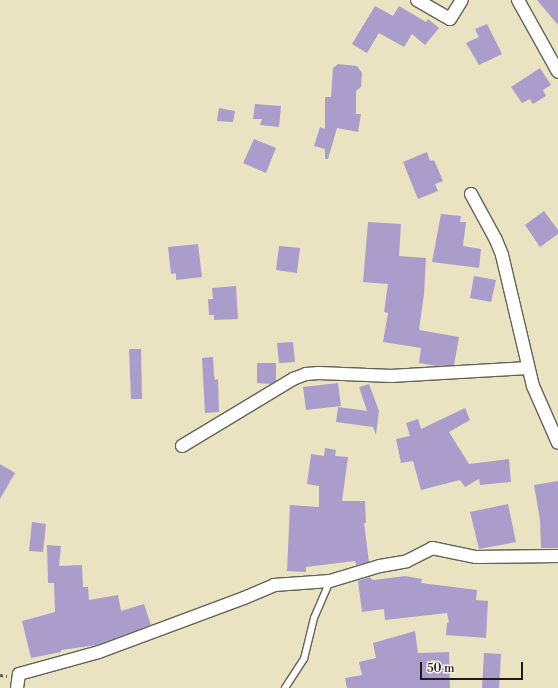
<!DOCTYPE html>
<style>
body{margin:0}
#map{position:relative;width:558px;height:688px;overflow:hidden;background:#e9e3c2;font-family:"Libre Bodoni",serif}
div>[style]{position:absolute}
.building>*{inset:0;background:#ab9dcb}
.path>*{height:2.5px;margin-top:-1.25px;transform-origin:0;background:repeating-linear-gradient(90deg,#646256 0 3px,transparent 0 6px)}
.roads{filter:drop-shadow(1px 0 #646256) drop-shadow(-1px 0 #646256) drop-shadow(0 1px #646256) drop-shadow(0 -1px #646256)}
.lane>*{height:6px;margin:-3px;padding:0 3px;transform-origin:3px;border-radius:3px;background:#fff}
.street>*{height:12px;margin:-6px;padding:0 6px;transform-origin:6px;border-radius:6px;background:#fff}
span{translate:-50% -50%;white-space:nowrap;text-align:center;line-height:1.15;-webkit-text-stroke:3px #f7f3e8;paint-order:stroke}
.scale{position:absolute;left:420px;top:662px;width:103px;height:18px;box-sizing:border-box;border:2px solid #1c1c1c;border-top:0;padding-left:5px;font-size:12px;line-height:14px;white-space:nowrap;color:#1c1c1c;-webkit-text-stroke:3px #f7f3e8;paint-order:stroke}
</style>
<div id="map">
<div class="building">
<i style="clip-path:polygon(537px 0,558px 0,558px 25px)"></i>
<i style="clip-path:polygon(375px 6px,393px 16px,399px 6px,426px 22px,428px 19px,439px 28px,425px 45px,412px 34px,404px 47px,379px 33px,367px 53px,352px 44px)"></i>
<i style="clip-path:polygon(487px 24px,502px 54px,479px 65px,466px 43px,479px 37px,475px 29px)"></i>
<i style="clip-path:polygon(338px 64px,357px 66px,362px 73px,361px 87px,356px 91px,356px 114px,361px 114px,358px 132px,337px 128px,328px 159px,325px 159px,325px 149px,314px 146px,320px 127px,325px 129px,325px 97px,331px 97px,333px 68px)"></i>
<i style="clip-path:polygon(540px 68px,551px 85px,543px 90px,546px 96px,533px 104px,530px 99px,522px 103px,511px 87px)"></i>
<i style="clip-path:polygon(255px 104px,281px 106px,279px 127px,260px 125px,262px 119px,253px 119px)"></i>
<i style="clip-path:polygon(219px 108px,235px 111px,233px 122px,217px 121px)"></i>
<i style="clip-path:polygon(254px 139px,276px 148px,266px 173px,243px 163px)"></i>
<i style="clip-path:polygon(427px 152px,430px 161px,434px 160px,443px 181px,435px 184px,438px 191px,418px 199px,403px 162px)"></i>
<i style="clip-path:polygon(544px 211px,558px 230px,558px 234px,540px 247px,525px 225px)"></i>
<i style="clip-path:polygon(441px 214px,461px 216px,460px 222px,466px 222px,463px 246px,481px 249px,479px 268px,432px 262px)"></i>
<i style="clip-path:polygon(368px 222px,401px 224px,399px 256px,426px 258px,424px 294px,419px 330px,459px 337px,454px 365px,437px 366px,419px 363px,421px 348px,383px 342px,388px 313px,384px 312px,388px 284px,363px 282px)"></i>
<i style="clip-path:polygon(198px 244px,202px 277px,176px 280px,176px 273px,171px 274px,168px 247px)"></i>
<i style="clip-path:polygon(279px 246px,300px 248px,297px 273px,276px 270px)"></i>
<i style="clip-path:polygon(474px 276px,496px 280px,491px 302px,470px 298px)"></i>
<i style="clip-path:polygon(236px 286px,238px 319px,214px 320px,214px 315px,209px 315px,208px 299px,213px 299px,212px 288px)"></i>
<i style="clip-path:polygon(293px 342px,295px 362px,279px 363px,277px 343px)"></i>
<i style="clip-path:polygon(129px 349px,141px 349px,142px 399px,131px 399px)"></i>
<i style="clip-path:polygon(213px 357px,214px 375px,215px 380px,218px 379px,219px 412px,205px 413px,202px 358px)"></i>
<i style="clip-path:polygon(257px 363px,276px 363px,276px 381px,271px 384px,257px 383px)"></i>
<i style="clip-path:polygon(338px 383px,341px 406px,306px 410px,303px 387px)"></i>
<i style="clip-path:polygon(369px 384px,379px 411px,376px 435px,373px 427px,336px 422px,338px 407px,367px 411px,359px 387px)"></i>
<i style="clip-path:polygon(465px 408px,470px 420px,449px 432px,469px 464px,509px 459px,511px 482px,480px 485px,479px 479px,465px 487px,460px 480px,421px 490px,413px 461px,401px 463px,396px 439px,410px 436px,406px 423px,418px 419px,421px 429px)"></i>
<i style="clip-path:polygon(325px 448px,336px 450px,335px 456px,348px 457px,342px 501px,365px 501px,366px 523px,364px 523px,369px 562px,356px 565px,355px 561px,306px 567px,306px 572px,287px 571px,290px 505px,319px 507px,319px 486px,307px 484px,311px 454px,324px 456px)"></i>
<i style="clip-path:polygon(0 464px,15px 473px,0 499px)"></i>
<i style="clip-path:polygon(558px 481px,558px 548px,541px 548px,540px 520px,534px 485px)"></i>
<i style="clip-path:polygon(508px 504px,516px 542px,479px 549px,470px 512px)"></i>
<i style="clip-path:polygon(32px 522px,46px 524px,43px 552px,29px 551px)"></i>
<i style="clip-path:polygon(47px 545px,61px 546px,59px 566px,82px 565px,83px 587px,88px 587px,89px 600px,118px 595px,121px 611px,144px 604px,151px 625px,97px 645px,61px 650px,61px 652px,31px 658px,22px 621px,55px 612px,54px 583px,48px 583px)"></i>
<i style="clip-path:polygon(405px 576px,422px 579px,421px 583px,477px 590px,476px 600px,488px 601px,486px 638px,446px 635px,447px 623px,449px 622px,447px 613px,385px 620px,384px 609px,362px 612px,358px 581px,370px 577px,371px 579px,374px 580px)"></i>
<i style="clip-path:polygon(415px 631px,418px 653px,449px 652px,450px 688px,347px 688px,345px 678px,362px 675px,359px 662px,376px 658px,373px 643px)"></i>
<i style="clip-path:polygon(484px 653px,501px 654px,499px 688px,482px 688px)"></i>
</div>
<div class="path">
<i style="left:0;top:675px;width:7px;rotate:8deg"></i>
</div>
<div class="roads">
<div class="lane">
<i style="left:285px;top:688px;width:35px;rotate:-57deg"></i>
<i style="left:304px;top:659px;width:42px;rotate:-76.3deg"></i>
<i style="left:314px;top:618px;width:40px;rotate:-66.6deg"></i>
</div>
<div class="street">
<i style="left:417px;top:0;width:38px;rotate:30deg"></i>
<i style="left:450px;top:19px;width:22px;rotate:-58deg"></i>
<i style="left:518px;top:0;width:82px;rotate:60.9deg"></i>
<i style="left:471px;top:194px;width:52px;rotate:61.5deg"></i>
<i style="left:496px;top:240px;width:16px;rotate:68deg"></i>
<i style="left:502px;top:255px;width:135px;rotate:76.7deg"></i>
<i style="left:533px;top:386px;width:62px;rotate:66.3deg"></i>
<i style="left:182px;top:446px;width:130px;rotate:-31.1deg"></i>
<i style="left:293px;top:379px;width:14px;rotate:-21deg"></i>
<i style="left:306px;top:374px;width:13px;rotate:-4deg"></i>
<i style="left:319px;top:373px;width:73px;rotate:2.4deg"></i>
<i style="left:392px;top:376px;width:135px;rotate:-3.4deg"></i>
<i style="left:17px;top:688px;width:14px;rotate:-82deg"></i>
<i style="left:19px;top:674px;width:83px;rotate:-15.4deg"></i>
<i style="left:99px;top:652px;width:155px;rotate:-20.4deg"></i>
<i style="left:244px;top:598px;width:33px;rotate:-23deg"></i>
<i style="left:274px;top:585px;width:56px;rotate:-4.1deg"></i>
<i style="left:330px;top:581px;width:52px;rotate:-16.7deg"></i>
<i style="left:380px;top:566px;width:27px;rotate:-10deg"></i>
<i style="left:407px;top:561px;width:28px;rotate:-27deg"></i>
<i style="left:432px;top:548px;width:45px;rotate:11.6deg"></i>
<i style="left:476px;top:557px;width:82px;rotate:-0.7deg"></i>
</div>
</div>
<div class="scale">50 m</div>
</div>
